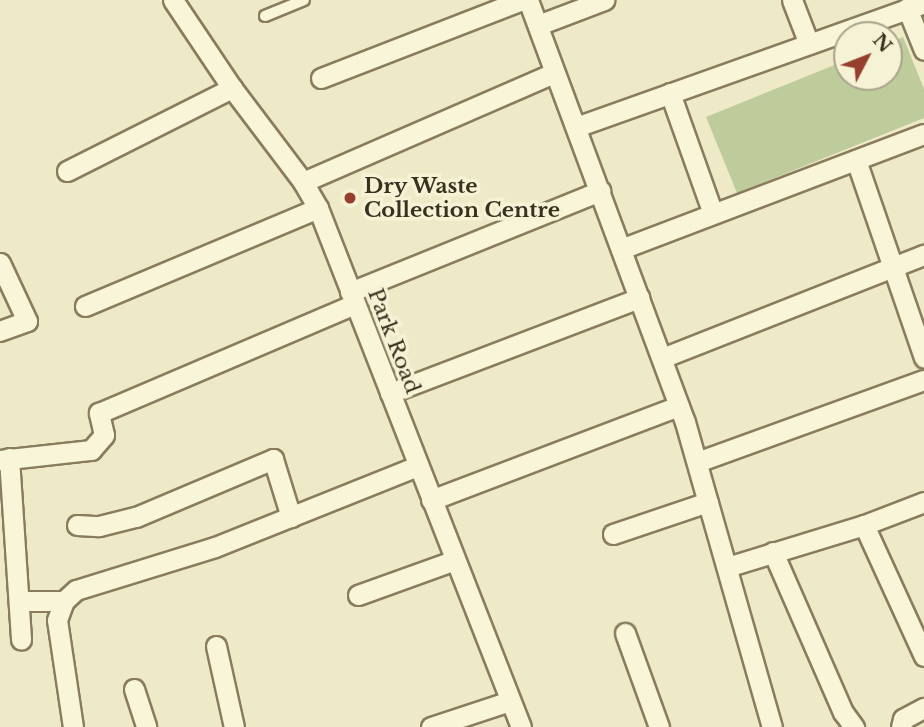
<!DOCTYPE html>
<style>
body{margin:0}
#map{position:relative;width:924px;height:727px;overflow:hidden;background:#eee9c6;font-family:"Libre Baskerville",serif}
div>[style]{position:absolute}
.green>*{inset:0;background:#bdcc9a}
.roads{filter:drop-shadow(2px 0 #897c5c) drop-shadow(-2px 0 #897c5c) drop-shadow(0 2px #897c5c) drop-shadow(0 -2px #897c5c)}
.service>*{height:10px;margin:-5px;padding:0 5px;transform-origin:5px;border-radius:5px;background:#f8f5d9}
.minor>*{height:19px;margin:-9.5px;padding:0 9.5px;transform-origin:9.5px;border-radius:9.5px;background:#f8f5d9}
.dots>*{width:19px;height:19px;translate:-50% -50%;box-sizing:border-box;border:4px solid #f5f2d5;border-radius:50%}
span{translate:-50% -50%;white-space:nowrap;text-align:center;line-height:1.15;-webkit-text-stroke:7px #f5f2d5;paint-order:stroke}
.poi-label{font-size:21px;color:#39301f;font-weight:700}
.left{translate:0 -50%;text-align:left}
.street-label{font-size:21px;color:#39301f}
.north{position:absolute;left:833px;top:21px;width:70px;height:70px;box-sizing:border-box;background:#f5f2d5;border:2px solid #aaa48c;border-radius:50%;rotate:48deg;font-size:19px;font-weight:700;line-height:28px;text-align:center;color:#39301f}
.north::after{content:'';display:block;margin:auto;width:24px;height:32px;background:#973f2d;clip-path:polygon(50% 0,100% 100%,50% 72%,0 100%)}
</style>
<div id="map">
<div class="green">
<i style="clip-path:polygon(903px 37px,924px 89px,924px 118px,737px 193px,706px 117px,847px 60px,847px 77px,889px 77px,889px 43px)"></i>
</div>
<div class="roads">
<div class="service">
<i style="left:265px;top:16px;width:42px;rotate:-22.3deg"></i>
</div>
<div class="minor">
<i style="left:173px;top:0;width:106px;rotate:56.2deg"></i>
<i style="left:232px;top:88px;width:118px;rotate:52.9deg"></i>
<i style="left:303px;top:182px;width:30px;rotate:60deg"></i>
<i style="left:318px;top:208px;width:557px;rotate:68.64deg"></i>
<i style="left:528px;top:0;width:450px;rotate:69.6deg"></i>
<i style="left:685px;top:422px;width:317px;rotate:74.1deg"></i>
<i style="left:792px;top:0;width:47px;rotate:68.9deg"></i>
<i style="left:907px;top:8px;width:45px;rotate:68deg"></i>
<i style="left:538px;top:25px;width:71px;rotate:-20.7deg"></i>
<i style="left:321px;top:78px;width:216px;rotate:-21.2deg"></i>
<i style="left:670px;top:93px;width:128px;rotate:70.4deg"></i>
<i style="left:576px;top:127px;width:369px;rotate:-19.6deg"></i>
<i style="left:856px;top:160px;width:209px;rotate:71deg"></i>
<i style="left:67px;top:171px;width:185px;rotate:-26.7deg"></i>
<i style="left:303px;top:182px;width:274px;rotate:-23.5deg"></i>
<i style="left:621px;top:249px;width:324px;rotate:-20.8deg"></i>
<i style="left:0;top:263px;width:64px;rotate:65deg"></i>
<i style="left:27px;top:321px;width:29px;rotate:160deg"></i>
<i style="left:350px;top:292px;width:270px;rotate:-22deg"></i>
<i style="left:85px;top:306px;width:253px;rotate:-22.8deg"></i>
<i style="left:662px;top:358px;width:282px;rotate:-21.5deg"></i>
<i style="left:390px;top:393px;width:267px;rotate:-20.9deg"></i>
<i style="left:9px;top:458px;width:182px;rotate:86.2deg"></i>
<i style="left:0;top:460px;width:92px;rotate:-6.3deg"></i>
<i style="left:91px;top:450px;width:20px;rotate:-49deg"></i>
<i style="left:104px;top:435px;width:23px;rotate:-103deg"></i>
<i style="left:99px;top:413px;width:278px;rotate:-23.1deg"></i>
<i style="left:697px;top:462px;width:241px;rotate:-19.9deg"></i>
<i style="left:431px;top:500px;width:265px;rotate:-20.8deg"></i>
<i style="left:77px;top:525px;width:22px;rotate:3deg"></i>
<i style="left:99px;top:526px;width:38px;rotate:-14deg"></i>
<i style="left:136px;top:517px;width:149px;rotate:-22.9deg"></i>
<i style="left:273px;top:459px;width:61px;rotate:72.8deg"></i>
<i style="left:864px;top:525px;width:144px;rotate:65.4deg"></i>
<i style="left:613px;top:534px;width:100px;rotate:-18.6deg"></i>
<i style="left:773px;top:552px;width:175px;rotate:66.4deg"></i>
<i style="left:843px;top:712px;width:19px;rotate:54deg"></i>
<i style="left:727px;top:567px;width:143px;rotate:-17deg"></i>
<i style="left:864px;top:525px;width:64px;rotate:-21deg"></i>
<i style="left:358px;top:595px;width:103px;rotate:-19.8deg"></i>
<i style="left:19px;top:601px;width:45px"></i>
<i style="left:625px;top:633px;width:100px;rotate:70.1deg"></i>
<i style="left:216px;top:646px;width:83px;rotate:77.5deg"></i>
<i style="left:134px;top:689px;width:40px;rotate:72deg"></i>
<i style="left:73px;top:727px;width:108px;rotate:-98.5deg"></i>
<i style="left:57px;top:620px;width:20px;rotate:-70deg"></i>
<i style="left:64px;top:601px;width:16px;rotate:-43deg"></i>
<i style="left:76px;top:590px;width:145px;rotate:-17.2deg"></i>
<i style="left:215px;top:547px;width:219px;rotate:-21.8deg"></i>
<i style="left:431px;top:727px;width:83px;rotate:-18.2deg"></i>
<i style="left:901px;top:727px;width:8px;rotate:-76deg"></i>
<i style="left:903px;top:719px;width:24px;rotate:-28deg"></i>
</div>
</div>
<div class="dots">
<i style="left:350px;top:198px;background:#973f2d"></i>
</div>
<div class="poi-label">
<span class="left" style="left:364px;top:198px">Dry Waste<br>Collection Centre</span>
</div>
<div class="street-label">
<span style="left:394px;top:341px;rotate:69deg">Park Road</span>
</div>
<div class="north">N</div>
</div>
